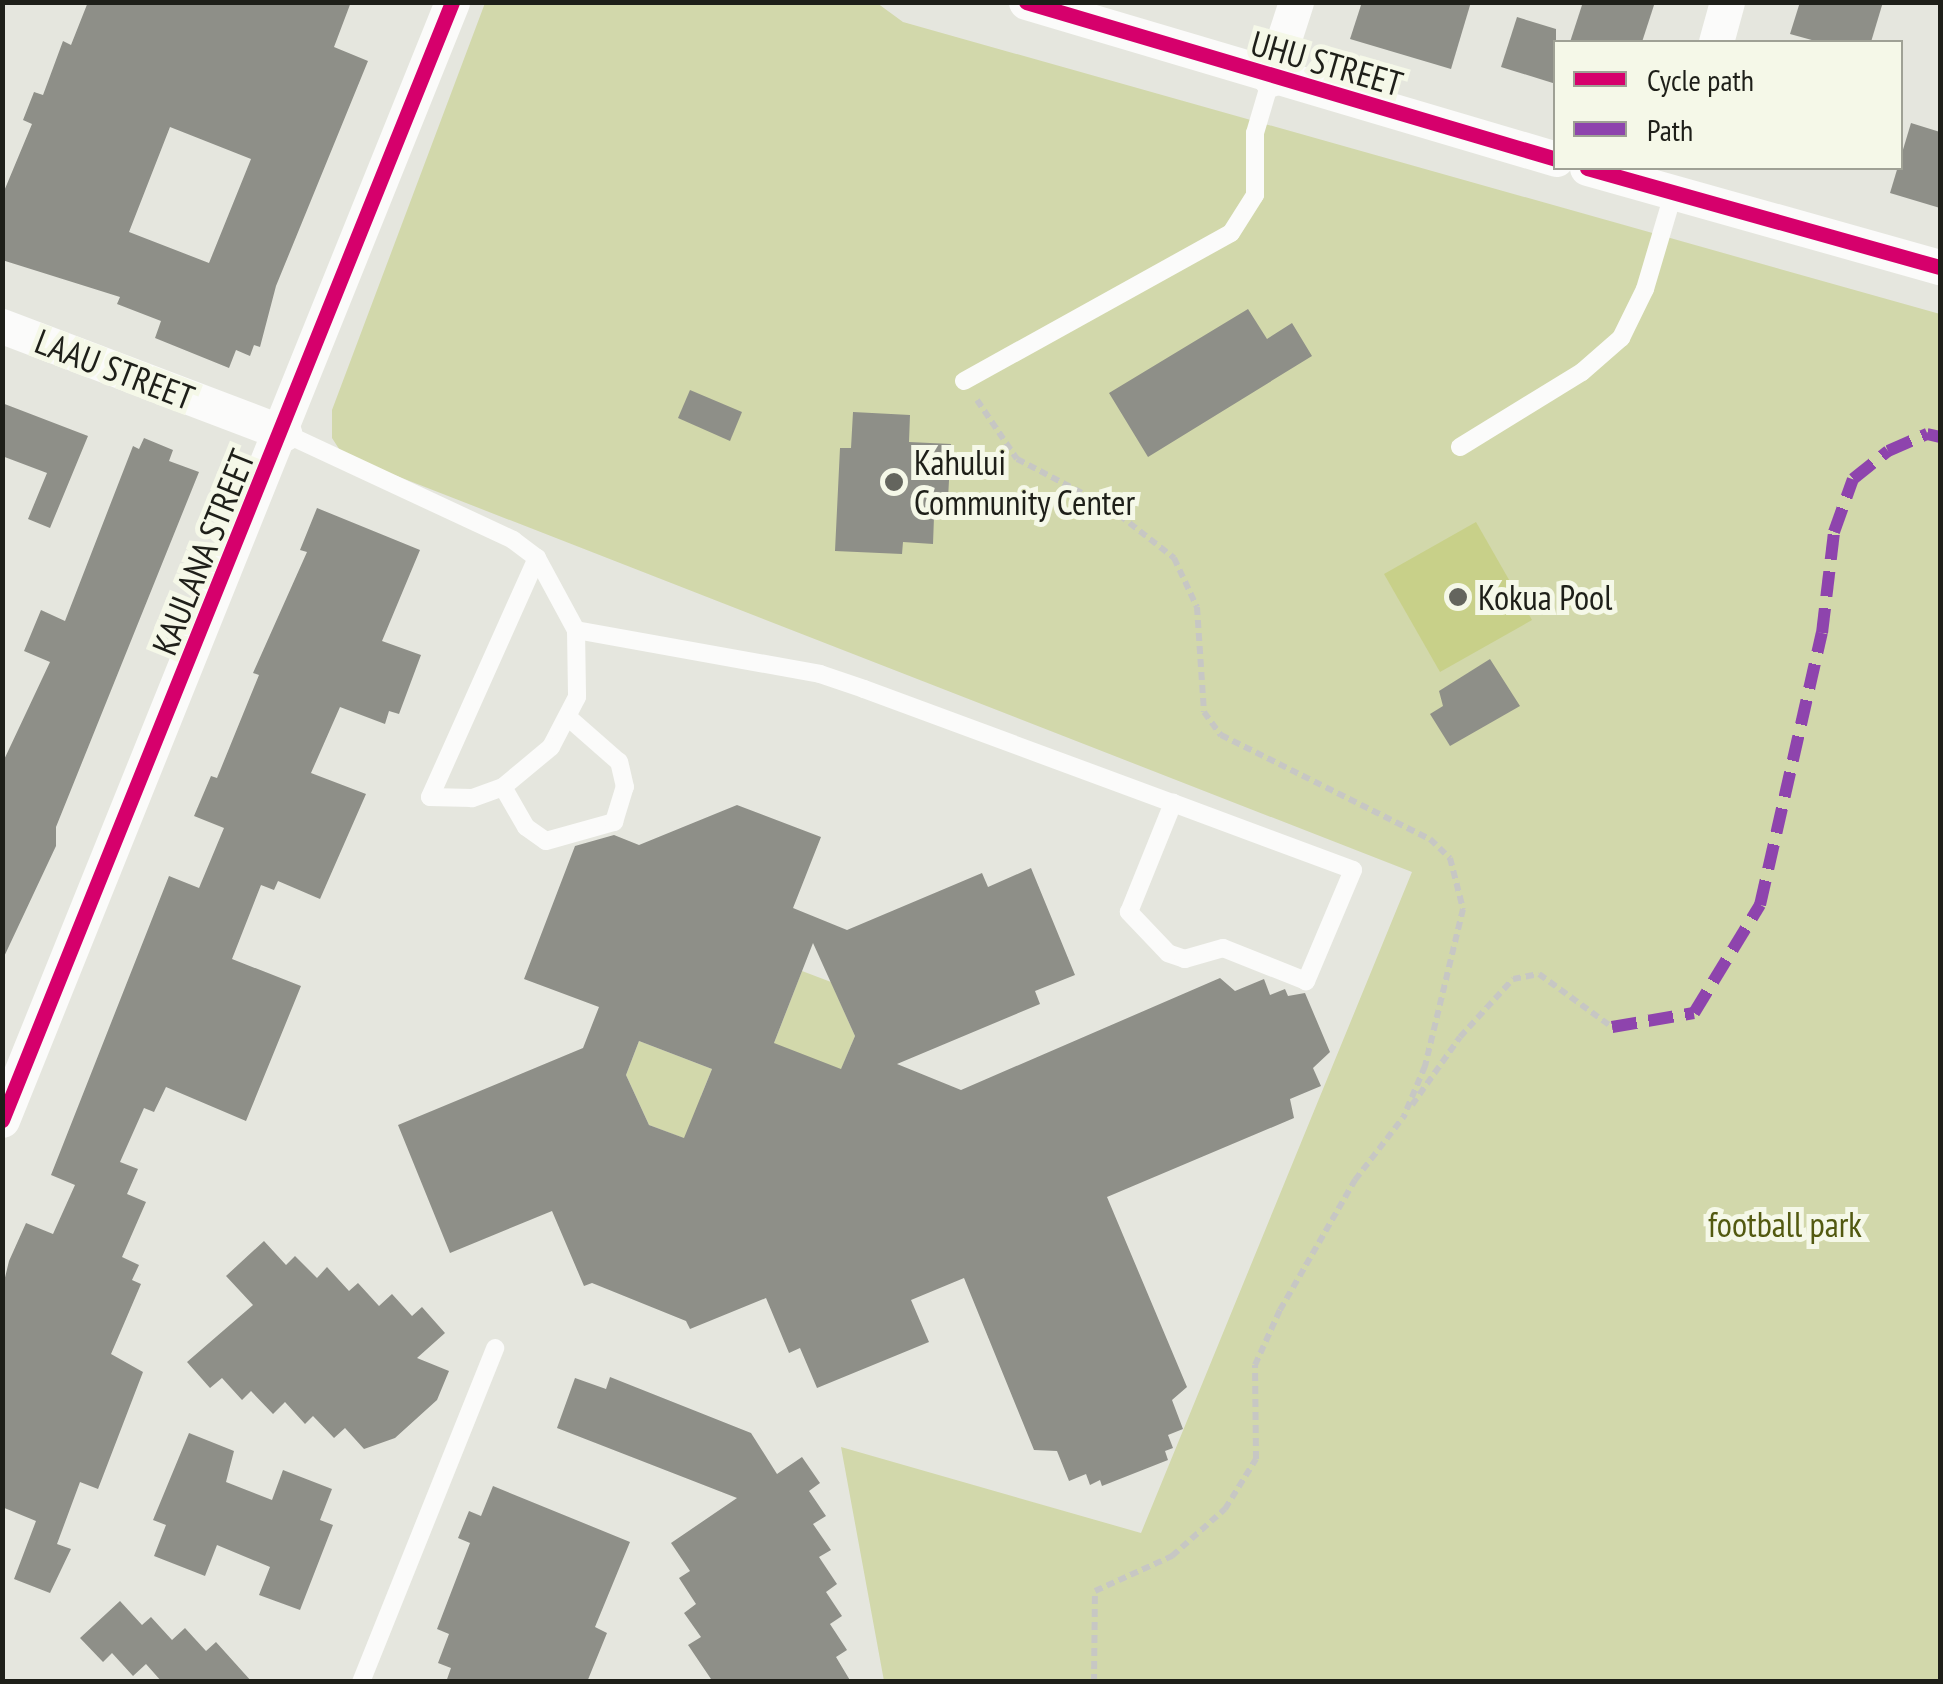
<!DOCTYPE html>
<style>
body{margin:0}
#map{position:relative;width:1943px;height:1684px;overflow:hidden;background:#e5e6de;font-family:"PT Sans Narrow",sans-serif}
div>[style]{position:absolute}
.green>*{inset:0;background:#d2d8ab}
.water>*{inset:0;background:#c8d089}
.building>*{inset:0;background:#8e8f88}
.path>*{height:6px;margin-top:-3px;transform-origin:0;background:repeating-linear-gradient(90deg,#c7c7c4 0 8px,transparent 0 13px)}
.service>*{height:18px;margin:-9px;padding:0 9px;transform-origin:9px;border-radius:9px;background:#fbfbfa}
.minor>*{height:35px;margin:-17.5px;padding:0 17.5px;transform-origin:17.5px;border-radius:17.5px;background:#fbfbfa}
.quiet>*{height:12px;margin-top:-6px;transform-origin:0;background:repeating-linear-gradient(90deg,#8e44ad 0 25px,transparent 0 37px)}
.cycleway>*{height:15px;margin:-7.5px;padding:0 7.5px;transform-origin:7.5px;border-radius:7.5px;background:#d6006c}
.dots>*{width:28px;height:28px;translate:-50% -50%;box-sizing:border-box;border:5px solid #f5f8e8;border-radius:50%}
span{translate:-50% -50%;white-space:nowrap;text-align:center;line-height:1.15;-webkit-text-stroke:10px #f5f8e8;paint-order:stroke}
.street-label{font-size:35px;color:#1e1f19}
.poi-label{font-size:35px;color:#1e1f19}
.left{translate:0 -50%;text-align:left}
.park-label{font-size:35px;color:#525910}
.frame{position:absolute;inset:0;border:5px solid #1e1f19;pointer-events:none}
.legend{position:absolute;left:1553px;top:40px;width:350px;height:130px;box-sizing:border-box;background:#f5f8e8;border:2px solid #9fa195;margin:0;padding:12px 18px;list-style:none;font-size:30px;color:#1e1f19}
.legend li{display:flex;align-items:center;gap:20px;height:50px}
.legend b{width:50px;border:2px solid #9fa195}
</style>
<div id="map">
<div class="green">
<i style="clip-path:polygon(485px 3px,877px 3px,903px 22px,1940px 314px,1940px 1681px,884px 1681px,841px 1447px,1141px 1533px,1412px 872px,343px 455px,332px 438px,332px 410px)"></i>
<i style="clip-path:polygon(802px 971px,831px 982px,855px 1036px,831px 1094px,774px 1043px)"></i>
<i style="clip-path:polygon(639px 1041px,712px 1069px,701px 1096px,723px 1105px,707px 1147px,649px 1125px,626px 1075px)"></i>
</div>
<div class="water">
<i style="clip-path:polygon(1476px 522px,1532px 620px,1440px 672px,1384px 574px)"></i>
</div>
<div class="building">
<i style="clip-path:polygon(evenodd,88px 2px,351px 2px,334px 47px,368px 61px,276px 286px,260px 347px,254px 345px,250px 356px,236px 350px,229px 368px,155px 338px,161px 321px,117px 304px,120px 297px,2px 260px,2px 196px,32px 124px,23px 120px,34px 92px,43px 95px,63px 41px,71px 45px,88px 2px,170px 127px,251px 159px,209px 263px,129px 232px,170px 127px)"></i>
<i style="clip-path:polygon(1362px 2px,1471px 2px,1451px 69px,1350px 39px)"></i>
<i style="clip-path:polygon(1583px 2px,1655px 2px,1642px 42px,1570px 42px)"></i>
<i style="clip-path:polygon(1800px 2px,1883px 2px,1871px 42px,1819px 42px,1790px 34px)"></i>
<i style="clip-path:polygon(1517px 17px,1556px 29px,1556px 84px,1501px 67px)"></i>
<i style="clip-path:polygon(1911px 123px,1940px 132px,1940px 208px,1890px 193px)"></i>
<i style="clip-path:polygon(1248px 309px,1267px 339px,1292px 323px,1312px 356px,1148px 457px,1109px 393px)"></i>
<i style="clip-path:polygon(690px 390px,742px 412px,730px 441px,678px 418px)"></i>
<i style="clip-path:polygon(2px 403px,88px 436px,50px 528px,28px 519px,47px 473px,2px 456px)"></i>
<i style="clip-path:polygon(853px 412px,910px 415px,909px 442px,951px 444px,947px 517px,934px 517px,933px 544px,903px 542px,902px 554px,835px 551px,840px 448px,851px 448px)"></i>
<i style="clip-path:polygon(144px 438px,173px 450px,169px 461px,199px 472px,56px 827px,56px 846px,2px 961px,2px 764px,50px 662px,24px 651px,41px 610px,65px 621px,133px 446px,139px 449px)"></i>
<i style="clip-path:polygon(317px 508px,420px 550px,382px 641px,421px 655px,399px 714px,389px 711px,385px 724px,340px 707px,311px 773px,366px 794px,320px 899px,278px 881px,274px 890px,261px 885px,232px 959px,301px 986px,246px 1121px,166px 1087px,154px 1112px,144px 1108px,120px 1162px,138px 1169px,127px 1194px,146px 1202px,122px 1257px,139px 1265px,132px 1280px,141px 1284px,111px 1354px,143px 1372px,98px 1489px,80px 1482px,57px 1544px,71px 1549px,50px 1593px,14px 1579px,36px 1521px,2px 1507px,2px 1290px,9px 1261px,26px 1223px,53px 1234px,75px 1185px,51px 1175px,169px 876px,199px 888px,224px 828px,194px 816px,211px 776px,217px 778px,259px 675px,253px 673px,307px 552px,300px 550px)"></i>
<i style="clip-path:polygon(1490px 659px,1520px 706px,1450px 746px,1430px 714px,1443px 706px,1439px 691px)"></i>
<i style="clip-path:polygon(evenodd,737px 805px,821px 837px,793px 908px,847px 930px,982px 873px,988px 887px,1031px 868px,1075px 975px,1035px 991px,1040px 1004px,897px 1064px,961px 1090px,1220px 978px,1235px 991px,1264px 979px,1270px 995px,1285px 989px,1288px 996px,1305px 993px,1330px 1052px,1313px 1068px,1321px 1086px,1290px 1099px,1294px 1118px,1107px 1197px,1187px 1387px,1172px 1400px,1183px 1429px,1168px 1435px,1173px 1448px,1165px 1451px,1168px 1460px,1102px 1486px,1100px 1480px,1090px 1485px,1086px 1474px,1069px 1481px,1057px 1451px,1034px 1450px,964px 1278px,911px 1300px,929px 1342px,817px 1388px,800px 1348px,789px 1353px,766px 1298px,690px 1329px,686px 1321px,592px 1283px,584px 1286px,552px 1211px,450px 1253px,398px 1125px,583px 1048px,599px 1007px,524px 979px,575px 846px,614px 835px,639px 845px,737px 805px,813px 943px,855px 1036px,841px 1069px,774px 1043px,813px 943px,737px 805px,639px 1041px,712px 1069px,684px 1138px,649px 1125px,626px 1075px,639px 1041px)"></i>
<i style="clip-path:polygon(264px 1241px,286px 1265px,295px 1256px,317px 1278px,327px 1267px,349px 1291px,358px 1283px,379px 1306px,392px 1294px,412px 1316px,422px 1307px,445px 1333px,417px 1358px,449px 1371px,437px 1400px,395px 1438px,364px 1449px,345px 1428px,334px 1438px,313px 1416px,305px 1424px,285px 1402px,273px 1414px,251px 1391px,242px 1400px,222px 1378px,210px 1388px,187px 1362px,253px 1305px,226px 1276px)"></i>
<i style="clip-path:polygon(610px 1377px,751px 1433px,777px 1474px,802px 1457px,820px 1483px,809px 1491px,826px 1516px,813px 1524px,831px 1550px,819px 1557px,837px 1584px,826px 1592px,842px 1616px,830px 1624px,847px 1650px,836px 1657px,851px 1682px,713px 1682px,688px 1645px,701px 1637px,684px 1613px,696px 1604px,679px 1578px,690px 1571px,671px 1543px,737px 1498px,557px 1428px,575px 1378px,606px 1389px)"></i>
<i style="clip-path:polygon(189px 1433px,234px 1451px,226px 1482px,272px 1500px,283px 1470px,332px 1489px,320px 1520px,333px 1525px,300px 1610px,259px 1595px,270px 1567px,217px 1545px,205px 1576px,154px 1556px,166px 1525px,153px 1520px)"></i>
<i style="clip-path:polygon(493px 1486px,630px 1542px,595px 1627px,607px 1633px,587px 1682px,446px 1682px,451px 1668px,438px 1663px,449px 1634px,437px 1629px,470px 1543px,458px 1538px,469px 1511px,481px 1516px)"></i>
<i style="clip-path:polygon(120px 1601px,142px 1625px,151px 1617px,172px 1640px,185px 1628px,206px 1651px,216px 1642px,252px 1682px,162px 1682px,146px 1664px,133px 1676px,112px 1653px,103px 1662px,80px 1638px)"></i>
</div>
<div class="path">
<i style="left:977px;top:400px;width:71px;rotate:55.9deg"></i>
<i style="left:1017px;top:459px;width:104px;rotate:27.6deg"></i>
<i style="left:1109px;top:507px;width:83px;rotate:38.1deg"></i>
<i style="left:1174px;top:558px;width:54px;rotate:64.9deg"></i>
<i style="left:1197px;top:607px;width:105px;rotate:86.2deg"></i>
<i style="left:1204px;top:712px;width:29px;rotate:54deg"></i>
<i style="left:1221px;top:735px;width:233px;rotate:26.5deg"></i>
<i style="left:1430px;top:839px;width:28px;rotate:44deg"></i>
<i style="left:1450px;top:858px;width:53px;rotate:75.7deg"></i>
<i style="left:1463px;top:909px;width:162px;rotate:103.6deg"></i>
<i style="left:1425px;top:1066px;width:54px;rotate:112.8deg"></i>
<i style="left:1412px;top:1105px;width:83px;rotate:-54.8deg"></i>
<i style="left:1460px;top:1037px;width:79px;rotate:-47.6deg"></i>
<i style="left:1513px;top:979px;width:26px;rotate:-11deg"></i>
<i style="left:1539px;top:974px;width:90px;rotate:36deg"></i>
<i style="left:1094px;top:1682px;width:91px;rotate:-89.4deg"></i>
<i style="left:1095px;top:1591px;width:85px;rotate:-24.4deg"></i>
<i style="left:1172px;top:1556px;width:71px;rotate:-41.6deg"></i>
<i style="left:1225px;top:1509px;width:59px;rotate:-58.2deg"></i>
<i style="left:1256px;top:1459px;width:94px;rotate:-90.6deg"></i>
<i style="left:1255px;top:1365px;width:60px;rotate:-65.6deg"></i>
<i style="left:1280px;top:1310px;width:150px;rotate:-60deg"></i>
<i style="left:1355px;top:1180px;width:82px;rotate:-52.4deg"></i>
</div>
<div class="service">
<i style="left:964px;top:381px;width:305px;rotate:-29deg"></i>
<i style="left:1231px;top:233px;width:45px;rotate:-57.7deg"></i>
<i style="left:1255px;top:195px;width:62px;rotate:-90deg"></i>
<i style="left:1255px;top:133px;width:56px;rotate:-73.5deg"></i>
<i style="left:284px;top:433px;width:253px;rotate:25deg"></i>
<i style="left:513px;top:540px;width:30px;rotate:37deg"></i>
<i style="left:537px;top:558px;width:82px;rotate:61.6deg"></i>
<i style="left:576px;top:630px;width:67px;rotate:89.1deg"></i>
<i style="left:577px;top:697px;width:56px;rotate:117.5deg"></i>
<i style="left:551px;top:747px;width:62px;rotate:140.2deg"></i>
<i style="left:503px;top:787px;width:33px;rotate:160deg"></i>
<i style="left:472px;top:798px;width:42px;rotate:-178.6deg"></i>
<i style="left:430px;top:797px;width:262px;rotate:-65.9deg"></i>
<i style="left:1460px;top:447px;width:143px;rotate:-31.6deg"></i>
<i style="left:1582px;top:372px;width:52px;rotate:-41.1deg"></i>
<i style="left:1621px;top:338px;width:55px;rotate:-63.9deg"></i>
<i style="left:1645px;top:289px;width:102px;rotate:-73.5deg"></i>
<i style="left:576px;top:630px;width:248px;rotate:10.2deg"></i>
<i style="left:820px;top:674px;width:46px;rotate:18.8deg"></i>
<i style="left:864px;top:689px;width:329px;rotate:20.3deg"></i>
<i style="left:1173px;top:803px;width:192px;rotate:20.4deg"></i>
<i style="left:1353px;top:870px;width:121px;rotate:112.9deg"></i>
<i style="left:1306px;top:981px;width:89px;rotate:-158.3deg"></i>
<i style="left:1223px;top:948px;width:40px;rotate:164deg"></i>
<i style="left:1185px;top:959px;width:18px;rotate:-161deg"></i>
<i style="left:1168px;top:953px;width:57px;rotate:-133.6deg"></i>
<i style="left:1129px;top:912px;width:118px;rotate:-68deg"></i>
<i style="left:503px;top:787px;width:46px;rotate:60.1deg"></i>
<i style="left:526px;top:827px;width:24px;rotate:35deg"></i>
<i style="left:546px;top:841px;width:71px;rotate:-15.6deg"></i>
<i style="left:614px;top:822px;width:37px;rotate:-73deg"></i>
<i style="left:625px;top:787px;width:26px;rotate:-103deg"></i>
<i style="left:619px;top:762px;width:64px;rotate:-138.8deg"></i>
<i style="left:361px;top:1682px;width:360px;rotate:-68.1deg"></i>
</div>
<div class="minor">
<i style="left:1026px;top:2px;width:553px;rotate:16.5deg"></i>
<i style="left:1716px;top:42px;width:41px;rotate:-74.6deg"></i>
<i style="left:1271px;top:79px;width:81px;rotate:-72deg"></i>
<i style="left:1587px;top:168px;width:367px;rotate:15.7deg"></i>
<i style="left:2px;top:326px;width:302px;rotate:20.8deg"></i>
<i style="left:2px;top:1120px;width:1205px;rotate:-68.07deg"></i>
</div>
<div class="quiet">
<i style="left:1612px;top:1027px;width:83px;rotate:-9.7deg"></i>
<i style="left:1694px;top:1013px;width:127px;rotate:-58.6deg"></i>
<i style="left:1760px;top:905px;width:279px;rotate:-77.2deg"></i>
<i style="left:1822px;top:633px;width:102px;rotate:-83.2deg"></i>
<i style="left:1834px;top:532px;width:56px;rotate:-70.3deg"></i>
<i style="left:1853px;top:479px;width:45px;rotate:-38.7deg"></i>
<i style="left:1888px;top:451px;width:43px;rotate:-23.6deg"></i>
<i style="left:1927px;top:434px;width:13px;rotate:13deg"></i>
</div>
<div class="cycleway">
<i style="left:1026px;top:2px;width:553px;rotate:16.5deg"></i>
<i style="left:1587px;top:168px;width:367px;rotate:15.7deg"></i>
<i style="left:2px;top:1120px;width:1205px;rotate:-68.07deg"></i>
</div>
<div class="dots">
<i style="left:894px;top:482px;background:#64655e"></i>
<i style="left:1458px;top:597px;background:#64655e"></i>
</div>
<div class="street-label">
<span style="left:1327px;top:63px;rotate:16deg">UHU STREET</span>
<span style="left:115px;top:369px;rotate:21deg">LAAU STREET</span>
<span style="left:203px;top:552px;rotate:-68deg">KAULANA STREET</span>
</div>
<div class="poi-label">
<span class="left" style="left:914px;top:482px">Kahului<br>Community Center</span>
<span class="left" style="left:1478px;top:597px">Kokua Pool</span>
</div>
<div class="park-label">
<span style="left:1785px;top:1224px">football park</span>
</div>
<div class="frame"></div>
<ul class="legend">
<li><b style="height:12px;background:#d6006c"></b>Cycle path</li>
<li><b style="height:12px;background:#8e44ad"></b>Path</li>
</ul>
</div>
